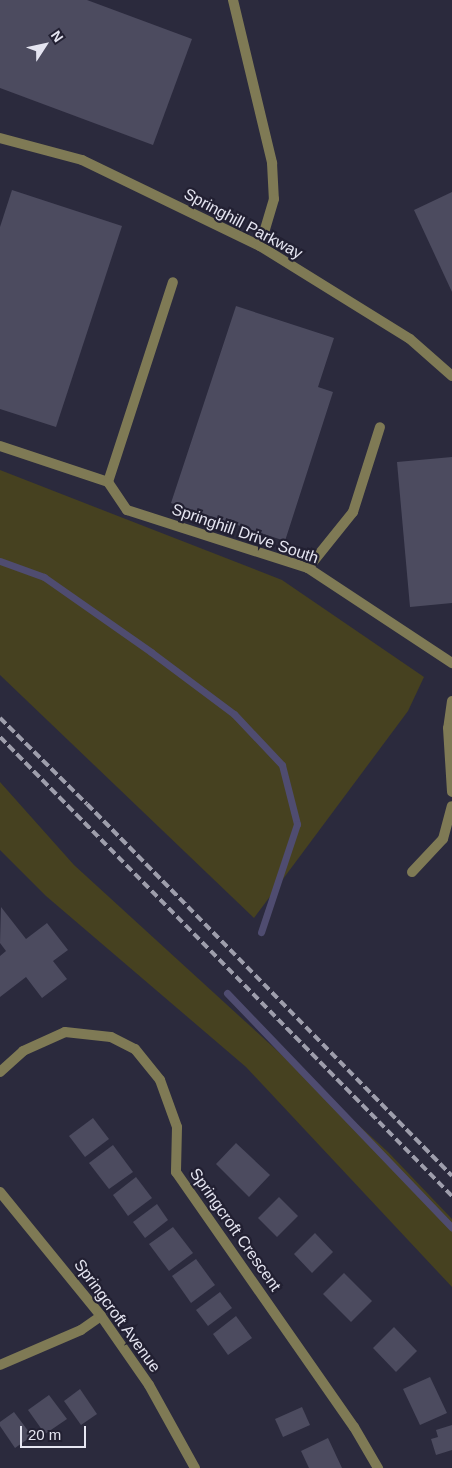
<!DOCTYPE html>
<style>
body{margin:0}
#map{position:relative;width:452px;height:1468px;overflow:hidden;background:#2b2a3d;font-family:Arial,sans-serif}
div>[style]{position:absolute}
.green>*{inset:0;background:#464120}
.stream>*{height:7px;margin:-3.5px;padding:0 3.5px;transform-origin:3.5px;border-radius:3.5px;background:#4f4c70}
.building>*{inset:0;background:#4c4b5f}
.service>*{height:10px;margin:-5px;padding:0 5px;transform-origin:5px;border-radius:5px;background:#7f7a55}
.minor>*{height:10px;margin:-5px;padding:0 5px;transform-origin:5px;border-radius:5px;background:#7f7a55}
.tertiary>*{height:10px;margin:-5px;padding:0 5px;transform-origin:5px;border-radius:5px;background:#7f7a55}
.rail>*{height:4px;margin-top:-2px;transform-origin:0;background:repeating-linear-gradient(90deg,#9e9eac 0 8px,transparent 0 12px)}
span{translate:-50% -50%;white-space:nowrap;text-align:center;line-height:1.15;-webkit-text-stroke:4.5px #222032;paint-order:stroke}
.street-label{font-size:16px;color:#e5e5f1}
.north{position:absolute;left:20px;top:20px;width:50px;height:50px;-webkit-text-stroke:4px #222032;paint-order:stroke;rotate:55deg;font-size:14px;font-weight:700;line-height:20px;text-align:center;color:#e5e5f1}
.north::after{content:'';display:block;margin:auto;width:18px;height:22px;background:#e5e5f1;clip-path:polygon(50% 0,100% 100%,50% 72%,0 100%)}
.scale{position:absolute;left:20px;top:1426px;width:66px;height:22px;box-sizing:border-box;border:2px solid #e5e5f1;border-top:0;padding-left:6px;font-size:15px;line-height:18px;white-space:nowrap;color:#e5e5f1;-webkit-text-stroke:4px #222032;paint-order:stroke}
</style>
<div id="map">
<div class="green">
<i style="clip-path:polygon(0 470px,282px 580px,424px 677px,408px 711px,254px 918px,0 675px)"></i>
<i style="clip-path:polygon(0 782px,74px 865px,388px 1152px,452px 1219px,452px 1287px,246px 1067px,46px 896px,0 850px)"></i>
</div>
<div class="stream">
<i style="left:0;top:561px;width:47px;rotate:20deg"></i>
<i style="left:44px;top:577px;width:131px;rotate:35deg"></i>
<i style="left:151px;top:652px;width:104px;rotate:36.8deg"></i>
<i style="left:234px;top:714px;width:70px;rotate:46.7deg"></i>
<i style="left:282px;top:765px;width:61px;rotate:75.7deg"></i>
<i style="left:297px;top:824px;width:114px;rotate:108.4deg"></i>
<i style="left:227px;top:993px;width:325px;rotate:46.2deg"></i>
</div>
<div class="building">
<i style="clip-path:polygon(0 0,87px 0,192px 39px,153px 145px,0 88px)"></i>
<i style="clip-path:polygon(12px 190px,122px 226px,56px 427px,0 409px,0 227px)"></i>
<i style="clip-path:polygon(452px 192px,452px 292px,414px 210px)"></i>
<i style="clip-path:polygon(236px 306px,334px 338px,318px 387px,333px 392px,285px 541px,171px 503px)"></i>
<i style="clip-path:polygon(452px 457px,452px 603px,410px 607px,397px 462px)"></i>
<i style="clip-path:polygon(1px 907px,26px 939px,47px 923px,68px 950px,53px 961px,67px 979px,42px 998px,26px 977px,0 997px,0 956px,6px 951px,0 943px)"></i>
<i style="clip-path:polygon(93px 1118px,109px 1139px,85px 1157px,69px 1136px)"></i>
<i style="clip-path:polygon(236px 1143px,270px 1175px,249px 1197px,216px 1164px)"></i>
<i style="clip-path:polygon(113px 1145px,133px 1172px,109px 1189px,89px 1163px)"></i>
<i style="clip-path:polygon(136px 1177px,152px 1198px,128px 1216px,113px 1195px)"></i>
<i style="clip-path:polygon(279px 1197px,298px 1216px,277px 1237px,258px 1218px)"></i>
<i style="clip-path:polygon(157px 1204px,168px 1220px,145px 1238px,133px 1222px)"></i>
<i style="clip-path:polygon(173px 1227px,193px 1253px,169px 1271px,149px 1244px)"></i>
<i style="clip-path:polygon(315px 1233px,333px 1252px,312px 1273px,294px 1254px)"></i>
<i style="clip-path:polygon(196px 1259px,215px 1285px,191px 1303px,172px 1276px)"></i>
<i style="clip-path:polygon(344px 1273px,372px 1301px,351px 1322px,323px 1294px)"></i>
<i style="clip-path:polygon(220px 1292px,232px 1308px,208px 1326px,196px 1310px)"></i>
<i style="clip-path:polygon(236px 1316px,252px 1338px,228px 1355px,213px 1334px)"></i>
<i style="clip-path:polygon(394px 1327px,417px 1351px,396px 1372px,373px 1348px)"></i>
<i style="clip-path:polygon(430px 1377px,447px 1413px,420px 1425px,403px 1389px)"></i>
<i style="clip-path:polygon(80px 1389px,97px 1414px,81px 1425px,64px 1401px)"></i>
<i style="clip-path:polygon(49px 1395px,67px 1419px,45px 1434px,28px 1410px)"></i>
<i style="clip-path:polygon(302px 1407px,310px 1425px,283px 1437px,275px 1419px)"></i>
<i style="clip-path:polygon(14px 1412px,32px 1436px,15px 1448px,0 1426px,0 1422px)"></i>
<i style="clip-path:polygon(452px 1425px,452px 1450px,436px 1455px,431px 1439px,438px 1437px,436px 1430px)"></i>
<i style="clip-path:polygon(328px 1438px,342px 1468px,309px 1468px,301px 1451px)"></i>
</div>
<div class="service">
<i style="left:233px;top:0;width:168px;rotate:76.5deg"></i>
<i style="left:272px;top:163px;width:36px;rotate:87deg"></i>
<i style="left:274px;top:199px;width:49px;rotate:106.6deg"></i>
<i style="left:0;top:446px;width:114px;rotate:18.4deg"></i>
<i style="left:108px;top:482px;width:210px;rotate:-72deg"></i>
<i style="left:308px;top:568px;width:72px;rotate:-51.2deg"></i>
<i style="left:353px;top:512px;width:89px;rotate:-72.4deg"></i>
</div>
<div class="minor">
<i style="left:108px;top:482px;width:34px;rotate:56deg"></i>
<i style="left:127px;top:510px;width:190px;rotate:17.8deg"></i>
<i style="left:308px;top:568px;width:173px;rotate:33.4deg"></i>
<i style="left:452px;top:701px;width:27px;rotate:98deg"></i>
<i style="left:448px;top:728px;width:64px;rotate:86.4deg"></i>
<i style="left:412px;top:872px;width:45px;rotate:-46.8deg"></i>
<i style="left:443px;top:839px;width:34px;rotate:-75deg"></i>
<i style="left:0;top:1072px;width:31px;rotate:-42deg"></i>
<i style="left:23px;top:1051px;width:46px;rotate:-24.3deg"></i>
<i style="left:65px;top:1032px;width:46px;rotate:6.2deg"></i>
<i style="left:111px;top:1037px;width:27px;rotate:27deg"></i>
<i style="left:135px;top:1049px;width:40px;rotate:51deg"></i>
<i style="left:160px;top:1080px;width:50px;rotate:70.1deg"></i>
<i style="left:177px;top:1127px;width:45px;rotate:91.3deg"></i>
<i style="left:176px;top:1172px;width:311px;rotate:55.1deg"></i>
<i style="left:354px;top:1427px;width:48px;rotate:59.7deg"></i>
<i style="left:0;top:1365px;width:88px;rotate:-23.4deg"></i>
<i style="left:81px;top:1330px;width:24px;rotate:-35deg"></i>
</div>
<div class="tertiary">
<i style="left:0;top:138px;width:85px;rotate:15deg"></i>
<i style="left:82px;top:160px;width:198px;rotate:25.8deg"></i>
<i style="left:260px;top:246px;width:176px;rotate:31.8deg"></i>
<i style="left:410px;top:339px;width:56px;rotate:41.4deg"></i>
<i style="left:0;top:1192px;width:160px;rotate:50.8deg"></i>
<i style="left:101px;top:1316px;width:84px;rotate:55.2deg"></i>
<i style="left:149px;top:1385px;width:95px;rotate:61deg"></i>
</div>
<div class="rail">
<i style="left:0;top:718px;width:122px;rotate:44.7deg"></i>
<i style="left:87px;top:804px;width:521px;rotate:45.54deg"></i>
<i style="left:0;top:737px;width:644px;rotate:45.44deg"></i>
</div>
<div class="street-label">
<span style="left:243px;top:224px;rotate:28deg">Springhill Parkway</span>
<span style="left:245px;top:534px;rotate:19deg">Springhill Drive South</span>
<span style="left:235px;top:1230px;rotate:55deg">Springcroft Crescent</span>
<span style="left:117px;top:1316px;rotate:54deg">Springcroft Avenue</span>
</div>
<div class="north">N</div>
<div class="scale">20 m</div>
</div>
